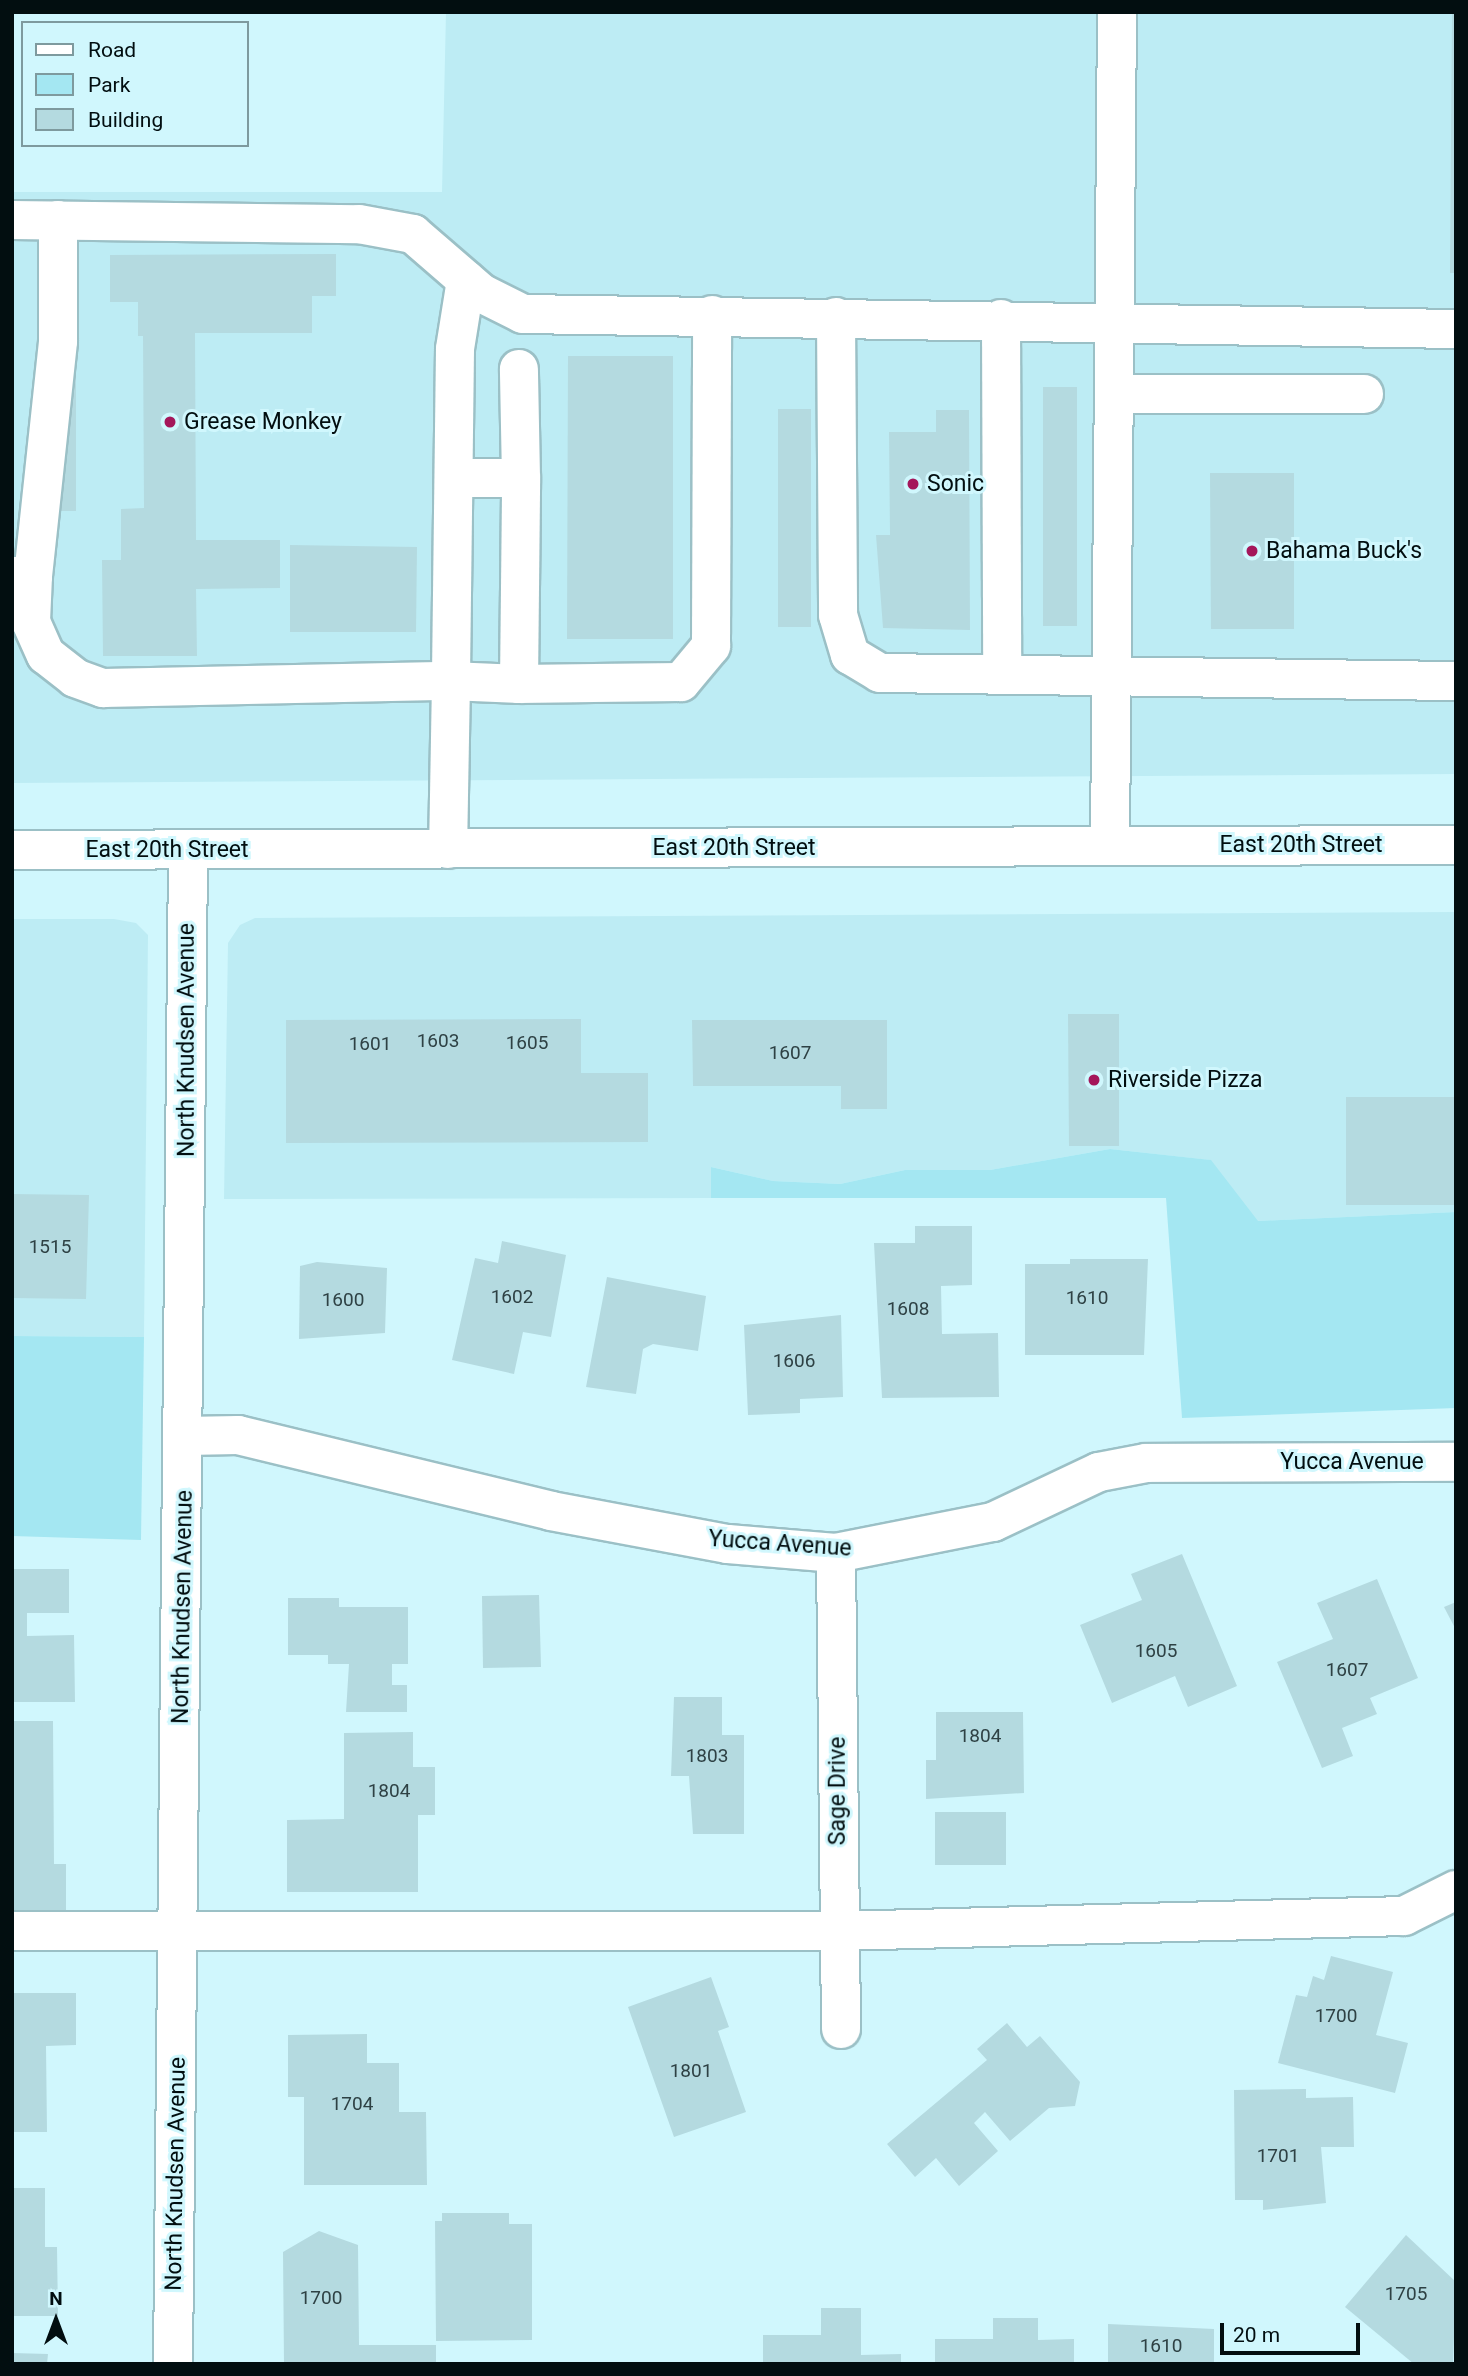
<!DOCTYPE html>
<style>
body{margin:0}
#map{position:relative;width:1468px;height:2376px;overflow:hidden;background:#d0f7fd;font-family:Roboto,sans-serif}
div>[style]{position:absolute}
.built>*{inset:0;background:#bdecf4}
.green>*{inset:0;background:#a4e7f2}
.building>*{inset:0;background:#b4dae0}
.roads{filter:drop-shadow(2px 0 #9bc0c6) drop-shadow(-2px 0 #9bc0c6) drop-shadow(0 2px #9bc0c6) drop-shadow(0 -2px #9bc0c6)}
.minor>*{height:38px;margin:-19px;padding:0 19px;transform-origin:19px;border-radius:19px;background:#fff}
.major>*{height:38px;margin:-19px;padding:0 19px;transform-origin:19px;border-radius:19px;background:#fff}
.dots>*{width:19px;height:19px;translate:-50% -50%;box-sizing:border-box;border:4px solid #d0f7fd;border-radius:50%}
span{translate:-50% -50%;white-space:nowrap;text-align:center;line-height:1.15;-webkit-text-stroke:6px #d0f7fd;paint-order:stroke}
.number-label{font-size:19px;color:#2e4144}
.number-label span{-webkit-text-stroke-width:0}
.poi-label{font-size:23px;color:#020e10}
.left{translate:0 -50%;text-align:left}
.street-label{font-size:23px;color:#020e10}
.frame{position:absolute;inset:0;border:14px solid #020e10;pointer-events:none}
.legend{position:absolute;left:21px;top:21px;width:228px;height:126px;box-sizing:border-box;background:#d0f7fd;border:2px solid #7e9a9e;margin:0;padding:9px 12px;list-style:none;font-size:21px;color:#020e10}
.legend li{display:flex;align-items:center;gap:14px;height:35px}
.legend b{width:35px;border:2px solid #7e9a9e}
.north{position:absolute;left:21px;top:2285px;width:70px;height:70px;-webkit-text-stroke:5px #d0f7fd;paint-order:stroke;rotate:0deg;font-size:19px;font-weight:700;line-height:28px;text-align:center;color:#020e10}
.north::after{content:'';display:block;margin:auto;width:24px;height:32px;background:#020e10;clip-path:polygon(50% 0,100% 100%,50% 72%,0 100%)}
.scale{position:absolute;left:1220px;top:2323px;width:140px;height:32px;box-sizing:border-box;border:4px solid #020e10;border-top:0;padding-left:9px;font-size:21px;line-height:24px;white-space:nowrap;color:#020e10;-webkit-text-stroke:5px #d0f7fd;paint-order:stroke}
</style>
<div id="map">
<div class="built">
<i style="clip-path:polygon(446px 12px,1456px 12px,1456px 774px,12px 783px,12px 192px,442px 192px)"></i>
<i style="clip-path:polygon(1456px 912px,1456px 1212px,1257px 1221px,1210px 1160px,1110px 1149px,990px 1170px,905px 1170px,840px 1184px,773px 1181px,711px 1167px,711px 1198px,224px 1199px,228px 943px,240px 925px,255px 918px)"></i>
<i style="clip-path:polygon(12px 919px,114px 919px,136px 923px,148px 935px,144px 1337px,12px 1336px)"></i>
</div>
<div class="green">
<i style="clip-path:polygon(1110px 1149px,1211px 1160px,1258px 1221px,1456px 1212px,1456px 1408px,1182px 1418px,1166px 1198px,711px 1198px,711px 1167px,773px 1181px,840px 1184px,905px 1170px,990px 1170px)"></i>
<i style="clip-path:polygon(12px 1336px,144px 1337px,141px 1540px,12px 1536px)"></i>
</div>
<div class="building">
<i style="clip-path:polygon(1452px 12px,1456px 12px,1456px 273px,1450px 273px)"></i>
<i style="clip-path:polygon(336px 254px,336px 296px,312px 296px,312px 333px,195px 333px,196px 540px,280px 540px,280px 588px,196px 589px,197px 656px,103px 656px,102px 560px,121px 560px,121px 509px,144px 508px,143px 336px,138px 336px,138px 302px,110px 302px,110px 255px)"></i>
<i style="clip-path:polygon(568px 356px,673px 356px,673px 639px,567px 639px)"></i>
<i style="clip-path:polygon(38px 368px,76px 368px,76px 511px,39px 511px)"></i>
<i style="clip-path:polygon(1043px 387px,1077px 387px,1077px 626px,1043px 626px)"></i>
<i style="clip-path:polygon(778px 409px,811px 409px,811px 627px,778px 627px)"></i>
<i style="clip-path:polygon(936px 410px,969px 410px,970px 630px,883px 628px,876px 535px,890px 535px,889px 432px,936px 432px)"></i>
<i style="clip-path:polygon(1210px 473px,1294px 473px,1294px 629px,1211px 629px)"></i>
<i style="clip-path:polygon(290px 545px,417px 547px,416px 632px,290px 632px)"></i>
<i style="clip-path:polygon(1068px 1014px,1119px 1014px,1119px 1146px,1069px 1146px)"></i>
<i style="clip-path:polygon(581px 1019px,581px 1073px,648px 1073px,648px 1142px,286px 1143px,286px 1020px)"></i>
<i style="clip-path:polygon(692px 1020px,887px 1020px,887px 1109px,841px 1109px,841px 1086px,693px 1086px)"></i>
<i style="clip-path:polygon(1346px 1097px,1456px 1097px,1456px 1205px,1346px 1205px)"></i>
<i style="clip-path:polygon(12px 1194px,89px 1195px,86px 1299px,12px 1298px)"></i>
<i style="clip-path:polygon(915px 1226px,972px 1226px,972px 1285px,941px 1286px,942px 1334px,998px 1333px,999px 1397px,882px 1398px,874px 1243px,915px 1243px)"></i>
<i style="clip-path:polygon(502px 1241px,566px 1255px,551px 1337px,523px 1332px,514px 1374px,452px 1360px,475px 1258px,498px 1263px)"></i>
<i style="clip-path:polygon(1070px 1259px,1148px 1259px,1144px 1355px,1025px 1355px,1025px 1264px,1070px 1264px)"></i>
<i style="clip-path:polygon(317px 1262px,387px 1268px,385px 1333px,299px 1339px,300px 1266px)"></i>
<i style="clip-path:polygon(607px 1277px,706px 1296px,698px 1351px,653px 1344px,643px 1349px,636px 1394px,586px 1387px)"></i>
<i style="clip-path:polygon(841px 1315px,843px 1397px,800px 1399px,800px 1413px,748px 1415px,744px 1325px)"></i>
<i style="clip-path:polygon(1182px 1554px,1237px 1686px,1188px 1707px,1175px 1676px,1112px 1703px,1080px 1625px,1142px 1600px,1131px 1574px)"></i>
<i style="clip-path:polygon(12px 1569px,69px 1569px,69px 1613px,27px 1613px,27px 1636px,74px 1635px,75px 1702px,12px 1702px)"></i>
<i style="clip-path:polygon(1377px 1579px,1418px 1678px,1370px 1698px,1377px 1714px,1342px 1728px,1353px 1756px,1322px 1768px,1277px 1662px,1333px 1639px,1317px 1603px)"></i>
<i style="clip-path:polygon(539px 1595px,541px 1667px,483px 1668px,482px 1596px)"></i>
<i style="clip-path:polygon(288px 1598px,339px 1598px,339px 1607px,408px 1607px,408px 1664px,392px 1664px,392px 1685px,407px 1685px,407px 1712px,346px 1712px,349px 1664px,328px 1664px,328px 1655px,288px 1655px)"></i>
<i style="clip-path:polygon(1456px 1602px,1456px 1630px,1444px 1607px)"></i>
<i style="clip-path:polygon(674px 1697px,722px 1697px,722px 1735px,744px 1735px,744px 1834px,693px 1834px,689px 1776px,671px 1776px)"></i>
<i style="clip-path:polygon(936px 1712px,1023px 1712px,1024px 1793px,926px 1799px,926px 1760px,936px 1760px)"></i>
<i style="clip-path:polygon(12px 1721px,53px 1721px,54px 1864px,66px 1864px,66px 1910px,12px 1910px)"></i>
<i style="clip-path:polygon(413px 1732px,413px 1767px,435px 1767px,435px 1815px,418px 1815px,418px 1892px,287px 1892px,287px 1820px,344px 1819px,344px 1733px)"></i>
<i style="clip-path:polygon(935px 1812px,1006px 1812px,1006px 1865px,935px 1865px)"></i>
<i style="clip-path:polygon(1331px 1956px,1393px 1972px,1376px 2035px,1408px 2043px,1395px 2093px,1278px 2063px,1296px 1995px,1307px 1997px,1313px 1976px,1324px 1980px)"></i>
<i style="clip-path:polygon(711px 1977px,729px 2027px,718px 2031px,746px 2112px,674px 2137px,628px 2007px)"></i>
<i style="clip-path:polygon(12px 1993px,76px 1993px,76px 2045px,46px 2046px,47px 2132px,12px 2132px)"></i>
<i style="clip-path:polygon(1007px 2023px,1027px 2047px,1040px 2036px,1080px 2082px,1075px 2106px,1049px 2108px,1010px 2141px,985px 2112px,974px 2123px,998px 2151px,959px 2186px,936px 2158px,915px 2177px,887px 2144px,987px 2060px,977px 2049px)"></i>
<i style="clip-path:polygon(367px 2034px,367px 2063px,399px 2063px,399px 2112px,426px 2112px,427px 2185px,304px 2185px,304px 2097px,288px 2097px,288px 2035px)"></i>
<i style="clip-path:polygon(1306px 2089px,1306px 2098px,1353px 2097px,1354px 2147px,1321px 2147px,1326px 2203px,1263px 2210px,1263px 2200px,1235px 2200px,1234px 2090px)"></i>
<i style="clip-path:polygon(12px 2188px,45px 2188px,45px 2247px,57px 2247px,58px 2316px,12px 2316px)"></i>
<i style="clip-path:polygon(442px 2213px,509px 2213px,509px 2224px,532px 2224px,532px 2340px,436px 2341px,435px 2221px,442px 2221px)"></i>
<i style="clip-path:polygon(319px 2231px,358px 2245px,359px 2345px,436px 2345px,436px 2364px,284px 2364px,283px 2252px)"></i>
<i style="clip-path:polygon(1406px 2235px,1456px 2282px,1453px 2364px,1414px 2364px,1345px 2307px)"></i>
<i style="clip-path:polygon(821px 2308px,861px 2308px,861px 2355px,901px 2354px,901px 2364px,763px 2364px,763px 2335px,821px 2335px)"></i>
<i style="clip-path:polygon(993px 2318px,1038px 2318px,1038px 2340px,1074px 2339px,1074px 2364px,935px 2364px,935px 2339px,993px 2339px)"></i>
<i style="clip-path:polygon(1108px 2324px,1214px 2329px,1214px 2364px,1108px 2364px)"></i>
<i style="clip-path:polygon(12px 2353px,48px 2354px,47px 2364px,12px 2364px)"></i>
</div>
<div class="roads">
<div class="minor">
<i style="left:12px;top:220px;width:347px;rotate:0.7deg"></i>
<i style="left:359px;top:224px;width:55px;rotate:10.5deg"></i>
<i style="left:413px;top:234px;width:90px;rotate:40.9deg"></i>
<i style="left:481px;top:293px;width:47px;rotate:26.6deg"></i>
<i style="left:523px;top:314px;width:933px;rotate:0.92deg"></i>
<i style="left:466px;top:280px;width:70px;rotate:99.1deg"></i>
<i style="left:455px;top:349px;width:332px;rotate:90.7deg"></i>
<i style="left:451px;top:681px;width:68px;rotate:2.5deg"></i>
<i style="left:519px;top:684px;width:206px;rotate:-89.4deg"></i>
<i style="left:836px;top:317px;width:298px;rotate:89.6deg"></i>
<i style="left:838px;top:615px;width:42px;rotate:73.3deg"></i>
<i style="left:850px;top:655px;width:35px;rotate:31deg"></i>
<i style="left:880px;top:673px;width:576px;rotate:0.8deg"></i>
<i style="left:1001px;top:319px;width:356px;rotate:89.8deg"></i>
<i style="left:1114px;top:394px;width:250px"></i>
<i style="left:454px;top:478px;width:67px"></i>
<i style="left:521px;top:478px;width:109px;rotate:-91.1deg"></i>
<i style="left:12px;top:576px;width:21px"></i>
<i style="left:33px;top:576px;width:46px;rotate:92.5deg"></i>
<i style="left:31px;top:622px;width:36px;rotate:66deg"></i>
<i style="left:46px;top:655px;width:37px;rotate:38deg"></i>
<i style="left:75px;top:678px;width:30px;rotate:20deg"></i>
<i style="left:103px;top:688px;width:348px;rotate:-1.2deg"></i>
<i style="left:451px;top:681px;width:168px;rotate:91deg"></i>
<i style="left:33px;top:576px;width:236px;rotate:-83.9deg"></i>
<i style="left:58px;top:341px;width:121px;rotate:-90deg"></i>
<i style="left:519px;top:684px;width:162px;rotate:-0.7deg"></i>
<i style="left:681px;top:682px;width:47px;rotate:-50.2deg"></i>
<i style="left:711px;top:646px;width:331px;rotate:-89.8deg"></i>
<i style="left:1110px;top:846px;width:834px;rotate:-89.52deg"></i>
<i style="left:185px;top:1436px;width:53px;rotate:-1.1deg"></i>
<i style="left:238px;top:1435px;width:322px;rotate:13.6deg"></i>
<i style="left:551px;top:1511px;width:180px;rotate:10.6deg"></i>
<i style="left:728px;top:1544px;width:108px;rotate:4.8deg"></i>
<i style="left:836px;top:1553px;width:160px;rotate:-11.2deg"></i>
<i style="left:993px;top:1522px;width:117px;rotate:-25.3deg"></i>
<i style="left:1099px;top:1472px;width:48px;rotate:-10.8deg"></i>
<i style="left:1146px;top:1463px;width:310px;rotate:-0.2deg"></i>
<i style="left:836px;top:1553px;width:476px;rotate:89.4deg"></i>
<i style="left:12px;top:1931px;width:828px"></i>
<i style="left:840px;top:1931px;width:564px;rotate:-1.52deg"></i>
<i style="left:1404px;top:1916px;width:58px;rotate:-26.6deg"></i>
<i style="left:173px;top:2364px;width:1515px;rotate:-89.43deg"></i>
</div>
<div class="major">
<i style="left:12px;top:850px;width:1444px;rotate:-0.2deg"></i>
</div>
</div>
<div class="dots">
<i style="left:170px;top:422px;background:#a4175b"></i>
<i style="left:913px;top:484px;background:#a4175b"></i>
<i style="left:1252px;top:551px;background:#a4175b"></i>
<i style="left:1094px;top:1080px;background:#a4175b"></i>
</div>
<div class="number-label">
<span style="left:438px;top:1041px">1603</span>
<span style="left:527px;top:1043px">1605</span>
<span style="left:370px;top:1044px">1601</span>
<span style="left:790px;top:1053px">1607</span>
<span style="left:50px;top:1247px">1515</span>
<span style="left:512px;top:1297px">1602</span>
<span style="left:1087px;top:1298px">1610</span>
<span style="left:343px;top:1300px">1600</span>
<span style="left:908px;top:1309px">1608</span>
<span style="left:794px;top:1361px">1606</span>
<span style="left:1156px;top:1651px">1605</span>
<span style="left:1347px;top:1670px">1607</span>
<span style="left:980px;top:1736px">1804</span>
<span style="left:707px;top:1756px">1803</span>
<span style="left:389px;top:1791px">1804</span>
<span style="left:1336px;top:2016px">1700</span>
<span style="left:691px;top:2071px">1801</span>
<span style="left:352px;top:2104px">1704</span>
<span style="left:1278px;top:2156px">1701</span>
<span style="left:1406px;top:2294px">1705</span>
<span style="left:321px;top:2298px">1700</span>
<span style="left:1161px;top:2346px">1610</span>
</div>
<div class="poi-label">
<span class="left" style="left:184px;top:422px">Grease Monkey</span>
<span class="left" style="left:927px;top:484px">Sonic</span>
<span class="left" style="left:1266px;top:551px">Bahama Buck's</span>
<span class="left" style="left:1108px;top:1080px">Riverside Pizza</span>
</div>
<div class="street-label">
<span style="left:1301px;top:845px">East 20th Street</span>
<span style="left:734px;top:848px">East 20th Street</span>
<span style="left:167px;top:850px">East 20th Street</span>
<span style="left:187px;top:1040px;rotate:-90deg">North Knudsen Avenue</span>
<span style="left:1352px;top:1462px">Yucca Avenue</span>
<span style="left:780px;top:1544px;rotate:4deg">Yucca Avenue</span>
<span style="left:183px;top:1607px;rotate:-89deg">North Knudsen Avenue</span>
<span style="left:838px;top:1791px;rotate:-90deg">Sage Drive</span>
<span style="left:176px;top:2174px;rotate:-89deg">North Knudsen Avenue</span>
</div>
<div class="frame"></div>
<ul class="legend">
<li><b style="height:9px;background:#fff"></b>Road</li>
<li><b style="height:19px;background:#a4e7f2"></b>Park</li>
<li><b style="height:19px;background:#b4dae0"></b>Building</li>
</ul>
<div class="north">N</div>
<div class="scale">20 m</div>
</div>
